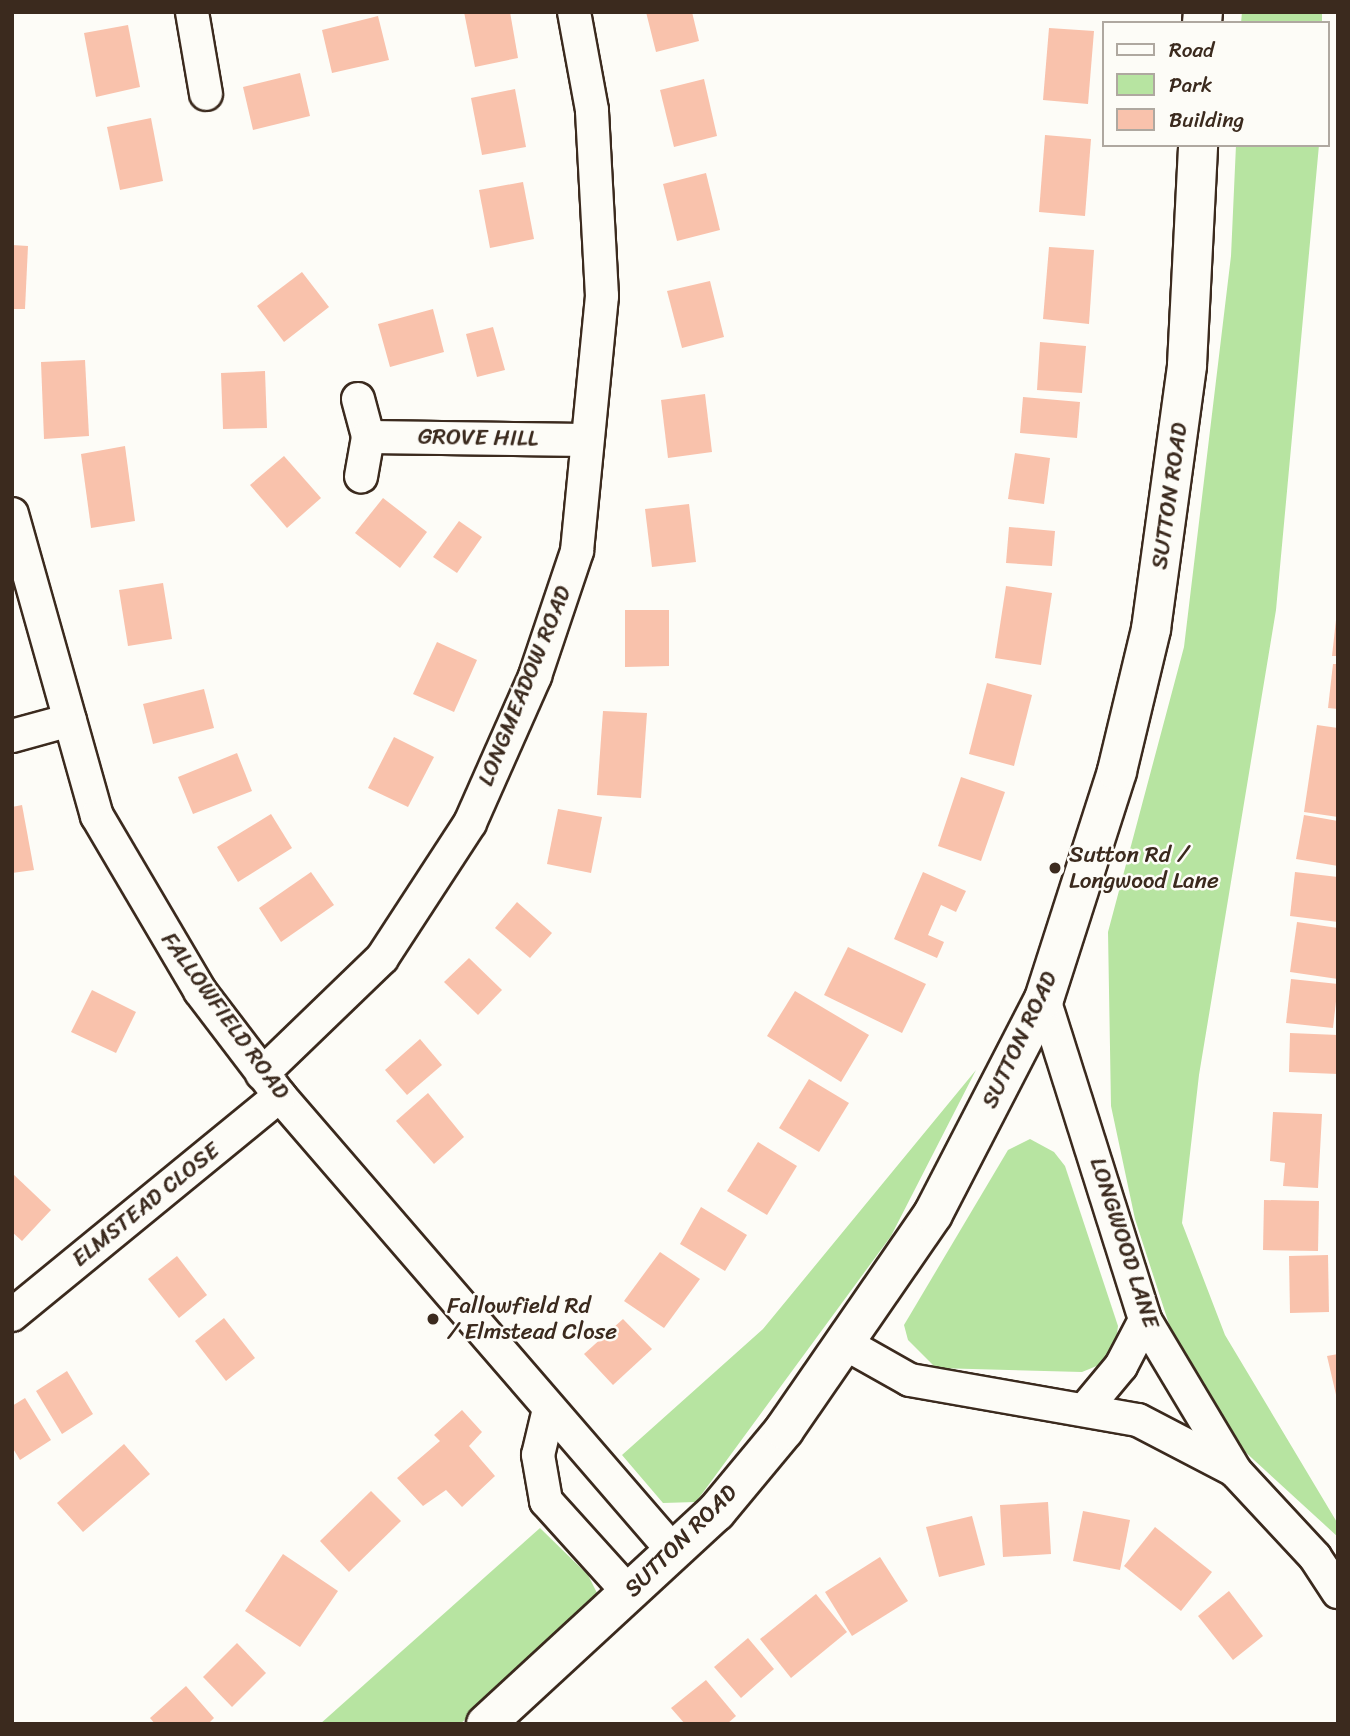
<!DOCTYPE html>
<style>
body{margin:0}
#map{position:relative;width:1350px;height:1736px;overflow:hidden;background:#fdfcf7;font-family:Sriracha,sans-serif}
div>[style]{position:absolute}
.green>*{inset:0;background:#b7e4a1}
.building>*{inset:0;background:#f9c2ac}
.roads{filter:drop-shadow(2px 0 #3b2a1e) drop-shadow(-2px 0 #3b2a1e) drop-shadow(0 2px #3b2a1e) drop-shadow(0 -2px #3b2a1e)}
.minor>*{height:32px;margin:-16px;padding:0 16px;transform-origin:16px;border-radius:16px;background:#fdfcf7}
.secondary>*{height:38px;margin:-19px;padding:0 19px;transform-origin:19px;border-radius:19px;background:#fdfcf7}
.dots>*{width:19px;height:19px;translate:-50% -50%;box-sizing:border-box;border:4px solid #fdfcf7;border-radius:50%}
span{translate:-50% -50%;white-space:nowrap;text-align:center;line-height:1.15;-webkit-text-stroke:5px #fdfcf7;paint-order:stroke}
.street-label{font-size:23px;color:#3b2a1e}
.poi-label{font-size:23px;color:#3b2a1e}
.left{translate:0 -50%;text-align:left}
.frame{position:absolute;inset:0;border:14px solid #3b2a1e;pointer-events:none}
.legend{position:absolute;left:1102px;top:21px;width:228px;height:126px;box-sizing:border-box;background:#fdfcf7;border:2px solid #afa8a0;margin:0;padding:9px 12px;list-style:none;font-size:21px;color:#3b2a1e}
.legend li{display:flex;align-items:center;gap:14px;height:35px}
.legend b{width:35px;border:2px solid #afa8a0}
</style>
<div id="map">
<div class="green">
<i style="clip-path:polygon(1242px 12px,1322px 12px,1322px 23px,1241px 23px)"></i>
<i style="clip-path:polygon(1236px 145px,1319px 145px,1276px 610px,1199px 1075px,1182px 1223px,1225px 1335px,1338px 1524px,1338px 1537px,1230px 1438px,1178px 1352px,1135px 1219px,1111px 1106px,1108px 932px,1184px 647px,1231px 256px)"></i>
<i style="clip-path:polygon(976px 1070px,891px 1236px,696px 1502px,663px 1503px,622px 1455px,763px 1329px)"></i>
<i style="clip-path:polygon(1030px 1139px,1054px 1152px,1065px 1166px,1118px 1326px,1116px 1342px,1099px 1365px,1082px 1372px,936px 1368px,908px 1340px,904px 1325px,1008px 1150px)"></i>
<i style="clip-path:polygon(540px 1528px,588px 1575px,599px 1597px,522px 1671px,460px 1724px,320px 1724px)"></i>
</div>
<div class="building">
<i style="clip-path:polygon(464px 12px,510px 12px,518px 58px,475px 67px)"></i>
<i style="clip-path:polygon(646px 12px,692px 12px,699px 41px,656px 52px)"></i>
<i style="clip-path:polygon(378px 16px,389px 60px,332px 73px,322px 30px)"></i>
<i style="clip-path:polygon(128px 25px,140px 87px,96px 97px,84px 33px)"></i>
<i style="clip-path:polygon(1049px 28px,1094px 31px,1088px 104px,1043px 100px)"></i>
<i style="clip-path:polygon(300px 73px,310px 116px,253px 130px,243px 87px)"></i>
<i style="clip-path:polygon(704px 79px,717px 136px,674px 147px,660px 90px)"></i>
<i style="clip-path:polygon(515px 89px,526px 147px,482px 155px,471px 98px)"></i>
<i style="clip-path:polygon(151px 118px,163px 181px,120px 190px,107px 127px)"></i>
<i style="clip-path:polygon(1045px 135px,1091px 139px,1085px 216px,1039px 212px)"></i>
<i style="clip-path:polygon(706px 173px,720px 230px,677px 241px,663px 184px)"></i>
<i style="clip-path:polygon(523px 182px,534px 239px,490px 248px,479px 190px)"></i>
<i style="clip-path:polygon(12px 245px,28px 246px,25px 309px,12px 309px)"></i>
<i style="clip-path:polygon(1049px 247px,1094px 250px,1089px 324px,1043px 319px)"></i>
<i style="clip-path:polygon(302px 272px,329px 307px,284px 342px,257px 306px)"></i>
<i style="clip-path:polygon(710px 281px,724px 337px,682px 348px,667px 291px)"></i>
<i style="clip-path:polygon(433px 309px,444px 352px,390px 367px,378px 324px)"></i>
<i style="clip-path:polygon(493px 327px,505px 370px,477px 377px,466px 334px)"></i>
<i style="clip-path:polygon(1040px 342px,1086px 346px,1082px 393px,1037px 390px)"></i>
<i style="clip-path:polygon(85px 360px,89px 436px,44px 439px,41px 362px)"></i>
<i style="clip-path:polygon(265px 371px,267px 428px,223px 429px,221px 373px)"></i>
<i style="clip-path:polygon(705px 394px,712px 452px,668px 458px,661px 400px)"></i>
<i style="clip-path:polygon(1023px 397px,1080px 402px,1077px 438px,1020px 433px)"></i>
<i style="clip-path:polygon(125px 446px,135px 521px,91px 528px,81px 454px)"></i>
<i style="clip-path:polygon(1015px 453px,1050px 458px,1044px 504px,1008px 499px)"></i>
<i style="clip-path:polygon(284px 456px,321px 498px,287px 528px,250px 485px)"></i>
<i style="clip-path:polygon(383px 498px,427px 532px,400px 568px,355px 533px)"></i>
<i style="clip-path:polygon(689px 504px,696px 562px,652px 567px,645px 509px)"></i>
<i style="clip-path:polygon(459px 521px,482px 537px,457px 573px,433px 557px)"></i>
<i style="clip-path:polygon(1009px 527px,1055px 531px,1052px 566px,1006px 563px)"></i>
<i style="clip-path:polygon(163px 583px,172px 639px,128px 646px,119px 590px)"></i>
<i style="clip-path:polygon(1006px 586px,1052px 593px,1041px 665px,995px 658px)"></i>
<i style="clip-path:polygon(625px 610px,669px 610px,669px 666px,625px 667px)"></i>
<i style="clip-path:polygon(1336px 620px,1338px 620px,1338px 656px,1332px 656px)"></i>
<i style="clip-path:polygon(437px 642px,477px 660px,454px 712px,413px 694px)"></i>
<i style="clip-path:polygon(1333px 664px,1338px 664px,1338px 709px,1328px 708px)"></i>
<i style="clip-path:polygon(987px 683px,1032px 695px,1014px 766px,969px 754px)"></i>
<i style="clip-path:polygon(204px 689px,214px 728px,153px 744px,143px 704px)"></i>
<i style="clip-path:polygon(603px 711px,647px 713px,641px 798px,597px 795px)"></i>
<i style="clip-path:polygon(1317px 725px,1338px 728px,1338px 817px,1304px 812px)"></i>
<i style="clip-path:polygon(394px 737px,434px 757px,408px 807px,368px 788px)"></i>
<i style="clip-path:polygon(237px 753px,252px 791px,193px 814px,178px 777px)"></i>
<i style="clip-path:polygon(961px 777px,1005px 792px,981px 861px,938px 846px)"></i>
<i style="clip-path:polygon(22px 805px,34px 870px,12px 873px,12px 807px)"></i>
<i style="clip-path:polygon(558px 809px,602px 817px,591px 873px,547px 864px)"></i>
<i style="clip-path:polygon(271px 814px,292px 848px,238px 882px,217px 847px)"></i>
<i style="clip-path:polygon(1304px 815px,1338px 821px,1338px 866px,1296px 859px)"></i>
<i style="clip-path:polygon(311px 872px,334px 905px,281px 942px,259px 908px)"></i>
<i style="clip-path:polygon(923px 872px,966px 891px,956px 912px,941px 905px,928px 935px,944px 942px,937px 958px,894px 939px)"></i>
<i style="clip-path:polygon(1295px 872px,1338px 877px,1338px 922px,1290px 916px)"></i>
<i style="clip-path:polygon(517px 902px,552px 933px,530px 958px,495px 928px)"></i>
<i style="clip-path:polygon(1297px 922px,1338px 928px,1338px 979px,1290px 972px)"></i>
<i style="clip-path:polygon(848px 947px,926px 984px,902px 1033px,824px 995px)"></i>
<i style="clip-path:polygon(469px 958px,502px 990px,478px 1015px,444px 982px)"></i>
<i style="clip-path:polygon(1291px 979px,1338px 984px,1333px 1028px,1286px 1023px)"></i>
<i style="clip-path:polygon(92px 990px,136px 1012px,116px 1053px,71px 1032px)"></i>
<i style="clip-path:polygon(795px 991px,869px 1035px,841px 1082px,767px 1036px)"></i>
<i style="clip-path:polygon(1290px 1033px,1338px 1035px,1338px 1074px,1289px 1072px)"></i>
<i style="clip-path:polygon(420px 1039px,442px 1065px,407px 1095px,385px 1070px)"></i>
<i style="clip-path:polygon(809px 1079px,849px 1103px,819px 1152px,779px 1128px)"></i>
<i style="clip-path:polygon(428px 1093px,464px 1137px,434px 1164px,396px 1121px)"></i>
<i style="clip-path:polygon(1273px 1112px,1322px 1114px,1318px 1188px,1283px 1186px,1285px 1163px,1270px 1161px)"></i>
<i style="clip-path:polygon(758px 1142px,797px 1166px,767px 1215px,727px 1191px)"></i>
<i style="clip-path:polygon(12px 1173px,51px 1210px,22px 1241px,12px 1232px)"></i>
<i style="clip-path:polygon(1264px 1200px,1319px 1201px,1318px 1251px,1263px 1250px)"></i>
<i style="clip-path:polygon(701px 1207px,747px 1235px,725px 1271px,680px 1244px)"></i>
<i style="clip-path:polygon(660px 1252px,700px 1279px,664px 1328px,624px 1301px)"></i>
<i style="clip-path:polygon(1328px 1255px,1329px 1312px,1290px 1313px,1289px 1256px)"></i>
<i style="clip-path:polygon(177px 1256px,207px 1295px,179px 1318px,148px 1279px)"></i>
<i style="clip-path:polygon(224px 1318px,255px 1358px,226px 1381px,195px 1341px)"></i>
<i style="clip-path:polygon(623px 1319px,652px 1349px,613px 1385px,584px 1354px)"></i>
<i style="clip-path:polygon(1338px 1354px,1338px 1399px,1337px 1399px,1327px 1356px)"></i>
<i style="clip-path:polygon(67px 1371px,93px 1414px,62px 1434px,36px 1391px)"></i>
<i style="clip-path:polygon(25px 1398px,51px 1440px,20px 1460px,12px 1447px,12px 1406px)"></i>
<i style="clip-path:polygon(462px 1410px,482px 1432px,469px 1446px,495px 1476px,462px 1507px,446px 1490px,423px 1506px,397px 1478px,440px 1441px,434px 1435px)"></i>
<i style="clip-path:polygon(124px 1444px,150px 1474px,83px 1532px,57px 1503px)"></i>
<i style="clip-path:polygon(371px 1491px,401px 1521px,349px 1572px,320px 1541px)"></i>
<i style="clip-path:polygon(1048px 1502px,1051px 1554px,1003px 1557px,1000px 1505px)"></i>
<i style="clip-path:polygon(1083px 1511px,1130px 1520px,1120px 1570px,1073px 1561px)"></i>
<i style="clip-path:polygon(972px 1516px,985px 1565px,939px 1577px,926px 1527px)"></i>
<i style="clip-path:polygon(1155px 1527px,1212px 1572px,1181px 1611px,1124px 1566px)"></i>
<i style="clip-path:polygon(283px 1554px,338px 1591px,300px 1647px,245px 1611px)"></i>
<i style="clip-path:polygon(880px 1557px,908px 1601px,852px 1636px,825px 1592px)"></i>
<i style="clip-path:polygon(1229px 1591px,1263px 1636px,1233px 1660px,1198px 1616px)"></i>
<i style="clip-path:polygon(816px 1594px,847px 1632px,791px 1678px,760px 1639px)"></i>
<i style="clip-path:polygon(748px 1638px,774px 1669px,741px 1698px,714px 1667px)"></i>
<i style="clip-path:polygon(237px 1643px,266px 1673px,232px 1707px,203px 1677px)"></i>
<i style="clip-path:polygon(706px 1680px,736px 1716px,727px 1724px,685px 1724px,671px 1708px)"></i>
<i style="clip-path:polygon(186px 1686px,214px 1718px,208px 1724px,155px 1724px,150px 1718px)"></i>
</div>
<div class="roads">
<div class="minor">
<i style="left:192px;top:12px;width:83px;rotate:80.3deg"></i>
<i style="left:358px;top:399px;width:39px;rotate:75deg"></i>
<i style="left:368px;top:437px;width:40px;rotate:100deg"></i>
<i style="left:368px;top:437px;width:219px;rotate:0.8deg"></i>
<i style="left:12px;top:514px;width:314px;rotate:74.3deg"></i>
<i style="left:97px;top:816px;width:203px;rotate:59.5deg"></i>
<i style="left:200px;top:991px;width:132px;rotate:52.7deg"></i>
<i style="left:280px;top:1096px;width:603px;rotate:49.17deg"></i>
<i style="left:12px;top:736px;width:60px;rotate:-15.4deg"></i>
<i style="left:1044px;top:999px;width:337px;rotate:72.5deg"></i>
<i style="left:1145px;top:1320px;width:177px;rotate:59.1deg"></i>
<i style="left:1236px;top:1472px;width:116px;rotate:47.1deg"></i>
<i style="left:1315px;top:1557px;width:42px;rotate:56.7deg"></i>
<i style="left:262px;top:1074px;width:167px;rotate:-44deg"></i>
<i style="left:382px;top:958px;width:161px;rotate:-56.9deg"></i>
<i style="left:470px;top:823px;width:161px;rotate:-66.1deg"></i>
<i style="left:535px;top:676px;width:132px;rotate:-71.4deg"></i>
<i style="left:577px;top:551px;width:256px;rotate:-84.4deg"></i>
<i style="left:602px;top:296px;width:186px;rotate:-93.1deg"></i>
<i style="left:592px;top:110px;width:100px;rotate:-100.4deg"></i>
<i style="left:12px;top:1315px;width:346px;rotate:-39.3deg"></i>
<i style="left:846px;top:1344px;width:73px;rotate:29.4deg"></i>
<i style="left:910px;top:1380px;width:231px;rotate:10deg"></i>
<i style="left:1138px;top:1420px;width:106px;rotate:27.5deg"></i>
<i style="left:1086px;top:1408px;width:55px;rotate:-50.2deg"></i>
<i style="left:1121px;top:1366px;width:52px;rotate:-62.4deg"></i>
<i style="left:549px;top:1409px;width:47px;rotate:103.4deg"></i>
<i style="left:538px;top:1455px;width:47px;rotate:80.1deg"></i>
<i style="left:546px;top:1501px;width:124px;rotate:47.9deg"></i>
</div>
<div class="secondary">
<i style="left:1202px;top:23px;width:11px;rotate:-85deg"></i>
<i style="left:486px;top:1724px;width:313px;rotate:-42.7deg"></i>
<i style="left:716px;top:1512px;width:107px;rotate:-50.3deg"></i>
<i style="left:784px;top:1430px;width:262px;rotate:-55.4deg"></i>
<i style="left:933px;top:1214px;width:242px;rotate:-62.7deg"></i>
<i style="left:1044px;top:999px;width:239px;rotate:-72.2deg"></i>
<i style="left:1117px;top:771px;width:146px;rotate:-76.5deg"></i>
<i style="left:1151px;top:629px;width:266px;rotate:-82.2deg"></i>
<i style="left:1187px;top:365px;width:220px;rotate:-87.1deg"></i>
</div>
</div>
<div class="dots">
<i style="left:1055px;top:868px;background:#3b2a1e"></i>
<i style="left:433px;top:1319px;background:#3b2a1e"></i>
</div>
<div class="street-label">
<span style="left:478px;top:438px;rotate:1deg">GROVE HILL</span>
<span style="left:1170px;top:496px;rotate:-82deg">SUTTON ROAD</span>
<span style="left:525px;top:686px;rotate:-68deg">LONGMEADOW ROAD</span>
<span style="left:225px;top:1016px;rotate:54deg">FALLOWFIELD ROAD</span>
<span style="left:1020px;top:1040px;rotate:-65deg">SUTTON ROAD</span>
<span style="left:146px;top:1205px;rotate:-39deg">ELMSTEAD CLOSE</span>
<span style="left:1124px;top:1243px;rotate:72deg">LONGWOOD LANE</span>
<span style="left:681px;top:1541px;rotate:-45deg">SUTTON ROAD</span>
</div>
<div class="poi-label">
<span class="left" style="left:1069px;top:868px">Sutton Rd /<br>Longwood Lane</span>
<span class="left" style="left:447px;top:1319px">Fallowfield Rd<br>/ Elmstead Close</span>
</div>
<div class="frame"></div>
<ul class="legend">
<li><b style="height:9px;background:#fdfcf7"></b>Road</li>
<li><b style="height:19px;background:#b7e4a1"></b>Park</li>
<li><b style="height:19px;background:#f9c2ac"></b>Building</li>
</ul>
</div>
